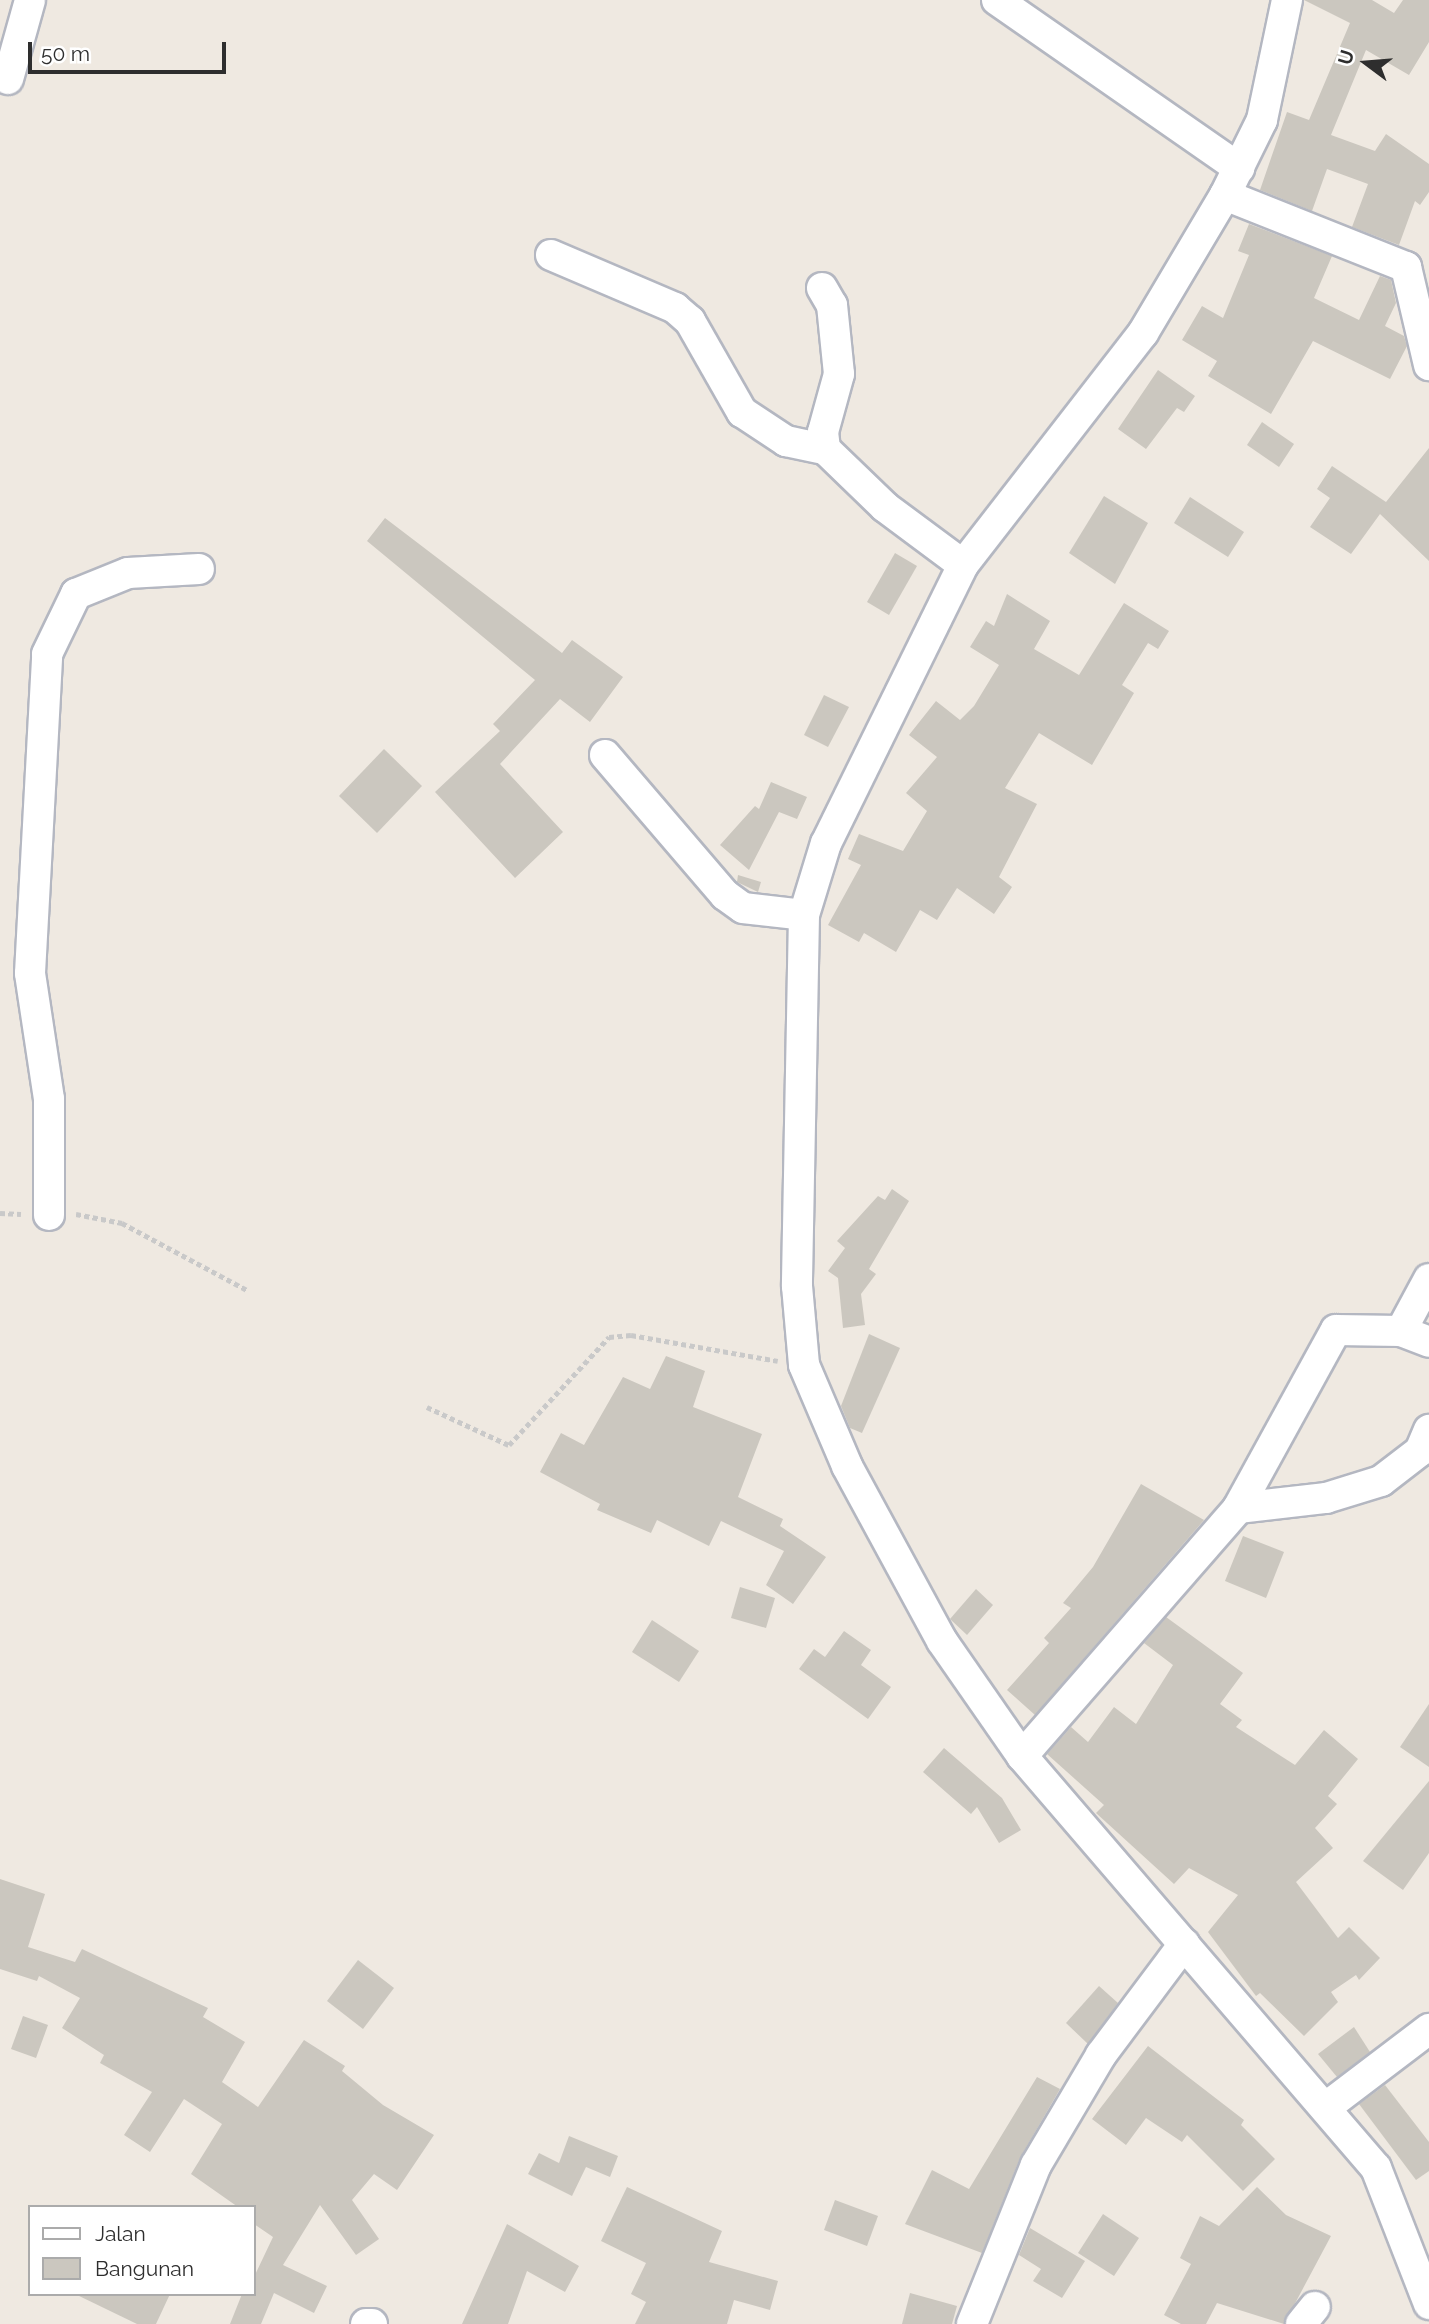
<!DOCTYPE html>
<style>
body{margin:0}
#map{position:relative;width:1429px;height:2324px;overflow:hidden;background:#efe9e1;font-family:Raleway,sans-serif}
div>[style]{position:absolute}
.building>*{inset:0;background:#cbc7bf}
.path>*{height:4.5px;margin-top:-2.25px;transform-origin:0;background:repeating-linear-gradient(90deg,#c9c9c9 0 5px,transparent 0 8.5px)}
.roads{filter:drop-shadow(2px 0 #b4b7c1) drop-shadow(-2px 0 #b4b7c1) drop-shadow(0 2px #b4b7c1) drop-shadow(0 -2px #b4b7c1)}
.minor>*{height:30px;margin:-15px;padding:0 15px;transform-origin:15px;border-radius:15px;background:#fff}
span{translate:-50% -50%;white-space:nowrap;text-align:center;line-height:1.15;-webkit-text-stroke:5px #fff;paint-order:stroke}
.legend{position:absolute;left:28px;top:2205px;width:228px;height:91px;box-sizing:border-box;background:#fff;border:2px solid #ababab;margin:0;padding:9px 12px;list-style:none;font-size:21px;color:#2e2e2e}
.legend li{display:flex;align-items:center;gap:14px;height:35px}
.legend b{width:35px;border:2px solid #ababab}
.north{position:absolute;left:1331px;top:28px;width:70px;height:70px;-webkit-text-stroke:5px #fff;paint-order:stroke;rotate:286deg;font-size:19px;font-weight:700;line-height:28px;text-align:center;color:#2e2e2e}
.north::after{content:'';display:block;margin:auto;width:24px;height:32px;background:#2e2e2e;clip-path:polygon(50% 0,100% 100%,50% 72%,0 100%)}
.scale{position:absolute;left:28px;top:42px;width:198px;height:32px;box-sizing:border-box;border:4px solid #2e2e2e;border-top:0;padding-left:9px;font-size:21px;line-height:24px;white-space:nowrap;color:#2e2e2e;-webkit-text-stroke:5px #fff;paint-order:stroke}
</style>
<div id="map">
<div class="building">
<i style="clip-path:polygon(1304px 0,1372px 0,1394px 13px,1403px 0,1429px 0,1429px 42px,1409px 75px,1366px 50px,1331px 135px,1375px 151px,1386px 134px,1429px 164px,1429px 192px,1420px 205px,1415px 201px,1399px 245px,1352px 227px,1368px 184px,1327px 169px,1312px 211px,1260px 190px,1287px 112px,1309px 120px,1350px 23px)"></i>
<i style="clip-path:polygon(1249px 224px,1332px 256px,1314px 298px,1359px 320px,1380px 276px,1391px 280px,1396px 303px,1385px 326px,1404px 336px,1407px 346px,1390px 379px,1313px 341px,1271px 414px,1208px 376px,1217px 361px,1182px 340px,1202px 306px,1223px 318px,1249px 255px,1238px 251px)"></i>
<i style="clip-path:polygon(1158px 370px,1195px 396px,1184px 412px,1177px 408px,1146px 449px,1118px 429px)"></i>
<i style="clip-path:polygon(1262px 422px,1294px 444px,1279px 467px,1247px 445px)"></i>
<i style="clip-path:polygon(1429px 448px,1429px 561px,1380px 514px,1351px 554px,1310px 527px,1330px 498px,1317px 489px,1332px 466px,1386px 502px)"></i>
<i style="clip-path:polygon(1104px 496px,1148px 523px,1115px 584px,1069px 553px)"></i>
<i style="clip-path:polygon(1190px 497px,1244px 532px,1228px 557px,1174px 523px)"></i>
<i style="clip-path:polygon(385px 518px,562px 653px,572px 640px,623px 677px,590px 722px,560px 699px,500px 764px,563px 832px,515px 878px,435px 792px,500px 731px,493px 724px,535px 680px,367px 541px)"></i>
<i style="clip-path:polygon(895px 553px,917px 566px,889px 615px,867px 602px)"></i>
<i style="clip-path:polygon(1007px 594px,1050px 621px,1034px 649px,1079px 675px,1124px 603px,1169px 631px,1158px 649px,1148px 643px,1122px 685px,1134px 693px,1092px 765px,1039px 733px,1005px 788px,1037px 804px,999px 877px,1012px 887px,994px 914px,957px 888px,937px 920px,920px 910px,896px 952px,864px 933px,859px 942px,828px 925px,861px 865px,848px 859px,859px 834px,903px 851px,927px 811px,906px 793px,937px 757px,909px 735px,936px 701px,960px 720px,974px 706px,999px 665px,970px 647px,986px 621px,994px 626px)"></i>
<i style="clip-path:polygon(824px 695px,849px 707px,828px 747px,804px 735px)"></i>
<i style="clip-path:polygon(384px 749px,422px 786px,377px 833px,339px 796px)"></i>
<i style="clip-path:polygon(771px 782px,807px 797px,797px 819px,779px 812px,749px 870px,720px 845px,755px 806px,759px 809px)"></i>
<i style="clip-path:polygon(738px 875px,761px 882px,758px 892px,737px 882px)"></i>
<i style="clip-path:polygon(892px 1189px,909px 1201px,869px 1269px,876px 1274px,861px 1294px,865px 1325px,843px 1328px,838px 1278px,828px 1271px,845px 1248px,837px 1241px,878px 1196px,885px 1200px)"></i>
<i style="clip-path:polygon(869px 1334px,900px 1348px,862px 1433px,850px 1428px,841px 1406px)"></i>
<i style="clip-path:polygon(666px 1356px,705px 1371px,693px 1407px,762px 1434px,738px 1497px,783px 1519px,780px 1526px,826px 1557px,793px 1604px,766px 1585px,784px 1551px,721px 1521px,709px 1546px,657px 1520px,651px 1533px,597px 1510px,600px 1504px,540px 1472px,561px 1433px,584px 1445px,623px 1377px,650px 1389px)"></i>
<i style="clip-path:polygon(1141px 1484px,1204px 1520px,1035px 1715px,1007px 1690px,1049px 1643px,1044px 1638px,1071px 1608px,1063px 1603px,1093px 1567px)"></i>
<i style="clip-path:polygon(1243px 1536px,1284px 1552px,1266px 1598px,1225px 1581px)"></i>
<i style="clip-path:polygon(740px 1587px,775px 1598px,766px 1628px,731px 1618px)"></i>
<i style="clip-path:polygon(976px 1589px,993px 1605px,967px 1635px,950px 1619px)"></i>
<i style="clip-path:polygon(1166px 1617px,1243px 1673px,1220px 1704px,1242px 1720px,1236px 1727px,1295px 1765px,1324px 1730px,1358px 1759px,1328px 1796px,1337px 1804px,1315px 1828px,1333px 1848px,1296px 1882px,1338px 1938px,1349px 1927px,1380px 1958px,1359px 1980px,1356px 1975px,1331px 1992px,1338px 2002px,1304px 2036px,1260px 1993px,1256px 1996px,1208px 1932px,1238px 1895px,1189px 1868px,1174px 1884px,1096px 1813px,1104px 1805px,1047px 1754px,1071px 1727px,1088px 1742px,1114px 1707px,1136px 1724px,1173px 1665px,1144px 1643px)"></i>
<i style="clip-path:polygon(652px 1620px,699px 1651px,679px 1682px,632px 1652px)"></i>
<i style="clip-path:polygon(844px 1631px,871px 1650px,861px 1665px,891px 1687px,868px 1719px,799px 1669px,814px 1649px,825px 1657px)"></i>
<i style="clip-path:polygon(1429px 1704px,1429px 1767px,1400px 1747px)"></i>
<i style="clip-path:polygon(944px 1748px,1002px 1798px,1021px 1830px,999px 1843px,977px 1807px,971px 1814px,923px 1772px)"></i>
<i style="clip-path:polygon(1429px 1781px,1429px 1853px,1403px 1890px,1363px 1861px)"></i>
<i style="clip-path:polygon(0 1879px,45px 1894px,28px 1947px,75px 1962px,82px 1949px,208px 2008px,203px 2017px,245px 2042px,222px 2082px,258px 2107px,304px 2040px,345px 2066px,342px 2071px,383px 2105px,434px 2135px,397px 2190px,374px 2174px,352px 2200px,379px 2239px,356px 2255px,320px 2205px,283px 2265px,327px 2286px,314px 2313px,274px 2293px,261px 2324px,230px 2324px,242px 2294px,254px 2294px,254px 2277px,273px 2237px,254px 2224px,254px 2207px,238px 2207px,191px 2174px,222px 2124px,184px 2099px,150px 2152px,124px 2135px,152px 2092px,100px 2063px,104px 2055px,62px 2028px,80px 1998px,39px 1976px,37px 1981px,0 1969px)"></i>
<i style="clip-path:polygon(358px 1960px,394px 1988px,363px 2029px,327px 2001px)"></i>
<i style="clip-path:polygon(1099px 1986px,1118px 2003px,1088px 2044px,1066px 2023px)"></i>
<i style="clip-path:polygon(23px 2016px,48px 2025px,36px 2058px,11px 2049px)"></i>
<i style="clip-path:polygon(1354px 2027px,1370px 2052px,1337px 2077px,1318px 2054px)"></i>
<i style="clip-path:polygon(1148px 2046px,1244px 2120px,1241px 2125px,1275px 2159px,1243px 2191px,1187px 2135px,1182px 2142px,1146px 2118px,1126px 2145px,1092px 2119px)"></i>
<i style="clip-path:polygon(1037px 2077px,1060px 2089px,1020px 2158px,982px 2253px,905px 2224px,932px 2170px,969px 2189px)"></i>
<i style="clip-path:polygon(1385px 2085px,1429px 2142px,1429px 2171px,1416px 2180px,1359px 2104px)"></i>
<i style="clip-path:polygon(569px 2136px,618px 2156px,610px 2177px,586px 2167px,572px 2196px,528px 2174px,539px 2153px,559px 2163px)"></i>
<i style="clip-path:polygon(627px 2187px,722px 2231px,709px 2262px,778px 2281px,770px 2310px,734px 2300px,727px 2324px,635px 2324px,646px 2302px,631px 2294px,646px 2263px,601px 2241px)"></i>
<i style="clip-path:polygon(1257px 2187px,1286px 2215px,1331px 2236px,1284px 2324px,1217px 2303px,1206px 2324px,1181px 2324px,1164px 2315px,1191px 2264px,1180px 2258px,1200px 2216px,1219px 2226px)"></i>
<i style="clip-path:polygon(835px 2200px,878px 2216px,867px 2246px,824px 2230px)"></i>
<i style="clip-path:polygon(1103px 2214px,1139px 2238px,1114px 2276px,1078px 2253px)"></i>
<i style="clip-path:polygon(507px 2224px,579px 2266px,565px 2292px,527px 2271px,508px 2324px,462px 2324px)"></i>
<i style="clip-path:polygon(1030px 2228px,1085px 2261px,1062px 2298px,1033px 2281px,1041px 2269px,1019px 2255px)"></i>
<i style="clip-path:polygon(910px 2293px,957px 2306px,952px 2324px,902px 2324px)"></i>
<i style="clip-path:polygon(75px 2294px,170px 2294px,156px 2324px,137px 2324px)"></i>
</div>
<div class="path">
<i style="left:0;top:1213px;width:21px;rotate:3deg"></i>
<i style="left:76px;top:1214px;width:47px;rotate:11.1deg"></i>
<i style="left:122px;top:1223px;width:144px;rotate:28.2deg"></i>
<i style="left:427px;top:1407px;width:90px;rotate:24.9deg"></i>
<i style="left:509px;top:1445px;width:147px;rotate:-47.2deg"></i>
<i style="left:609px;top:1337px;width:22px;rotate:-5deg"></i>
<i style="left:631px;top:1335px;width:149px;rotate:10deg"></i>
</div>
<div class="roads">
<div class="minor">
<i style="left:997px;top:0;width:295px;rotate:34.8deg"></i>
<i style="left:1287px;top:0;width:123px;rotate:101.8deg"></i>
<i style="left:1262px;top:120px;width:84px;rotate:116.3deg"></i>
<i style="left:1225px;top:195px;width:161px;rotate:120.7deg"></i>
<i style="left:1143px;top:333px;width:294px;rotate:127.8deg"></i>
<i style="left:963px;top:565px;width:310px;rotate:116.2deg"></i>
<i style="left:826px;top:843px;width:75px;rotate:107deg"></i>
<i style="left:804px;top:915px;width:371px;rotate:91.1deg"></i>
<i style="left:797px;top:1286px;width:79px;rotate:84.9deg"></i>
<i style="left:804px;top:1365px;width:110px;rotate:66.9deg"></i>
<i style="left:847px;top:1466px;width:199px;rotate:61.5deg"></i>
<i style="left:942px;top:1641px;width:140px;rotate:55.2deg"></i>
<i style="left:1022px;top:1756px;width:543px;rotate:49.33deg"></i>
<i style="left:1376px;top:2168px;width:146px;rotate:68.7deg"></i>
<i style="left:8px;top:79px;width:82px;rotate:-74.4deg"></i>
<i style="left:1225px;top:195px;width:195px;rotate:21.7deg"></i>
<i style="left:1406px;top:267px;width:101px;rotate:76.8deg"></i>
<i style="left:551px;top:255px;width:135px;rotate:23.1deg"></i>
<i style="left:675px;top:308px;width:20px;rotate:41deg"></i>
<i style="left:690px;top:321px;width:105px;rotate:60.3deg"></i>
<i style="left:742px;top:412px;width:53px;rotate:33.4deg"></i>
<i style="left:786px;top:441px;width:40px;rotate:12deg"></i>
<i style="left:822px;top:288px;width:20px;rotate:60deg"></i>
<i style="left:832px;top:305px;width:69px;rotate:84.2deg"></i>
<i style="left:839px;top:374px;width:60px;rotate:105.4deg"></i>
<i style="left:823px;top:432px;width:17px;rotate:83deg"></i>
<i style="left:825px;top:449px;width:83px;rotate:44deg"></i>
<i style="left:885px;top:507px;width:97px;rotate:36.6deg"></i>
<i style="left:605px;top:755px;width:184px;rotate:49.4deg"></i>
<i style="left:725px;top:895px;width:22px;rotate:36deg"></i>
<i style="left:743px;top:908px;width:61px;rotate:6.5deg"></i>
<i style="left:49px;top:1215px;width:116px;rotate:-90deg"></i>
<i style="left:49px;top:1099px;width:127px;rotate:-98.6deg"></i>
<i style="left:30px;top:973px;width:319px;rotate:-86.9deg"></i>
<i style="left:47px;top:654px;width:67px;rotate:-64.2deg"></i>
<i style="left:76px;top:594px;width:56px;rotate:-22deg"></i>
<i style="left:128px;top:573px;width:71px;rotate:-3.2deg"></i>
<i style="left:1401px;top:1331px;width:59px;rotate:-61.7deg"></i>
<i style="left:1238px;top:1508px;width:203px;rotate:-61.2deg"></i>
<i style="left:1336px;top:1330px;width:65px;rotate:0.9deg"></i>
<i style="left:1401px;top:1331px;width:30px;rotate:21deg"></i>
<i style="left:1022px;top:1756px;width:329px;rotate:-48.9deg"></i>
<i style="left:1238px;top:1508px;width:89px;rotate:-6.5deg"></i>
<i style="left:1326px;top:1498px;width:58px;rotate:-17.2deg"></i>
<i style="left:1381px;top:1481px;width:49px;rotate:-37.6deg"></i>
<i style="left:1420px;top:1451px;width:23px;rotate:-67deg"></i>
<i style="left:1325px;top:2108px;width:131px;rotate:-37.2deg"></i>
<i style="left:366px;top:2324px;width:6px"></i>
<i style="left:972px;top:2324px;width:171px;rotate:-68.1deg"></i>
<i style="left:1036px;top:2165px;width:128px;rotate:-59.4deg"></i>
<i style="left:1101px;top:2055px;width:139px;rotate:-53.2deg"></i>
<i style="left:1301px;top:2324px;width:22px;rotate:-51deg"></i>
</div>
</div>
<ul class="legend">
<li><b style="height:9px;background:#fff"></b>Jalan</li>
<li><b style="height:19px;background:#cbc7bf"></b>Bangunan</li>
</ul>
<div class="north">U</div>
<div class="scale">50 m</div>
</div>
